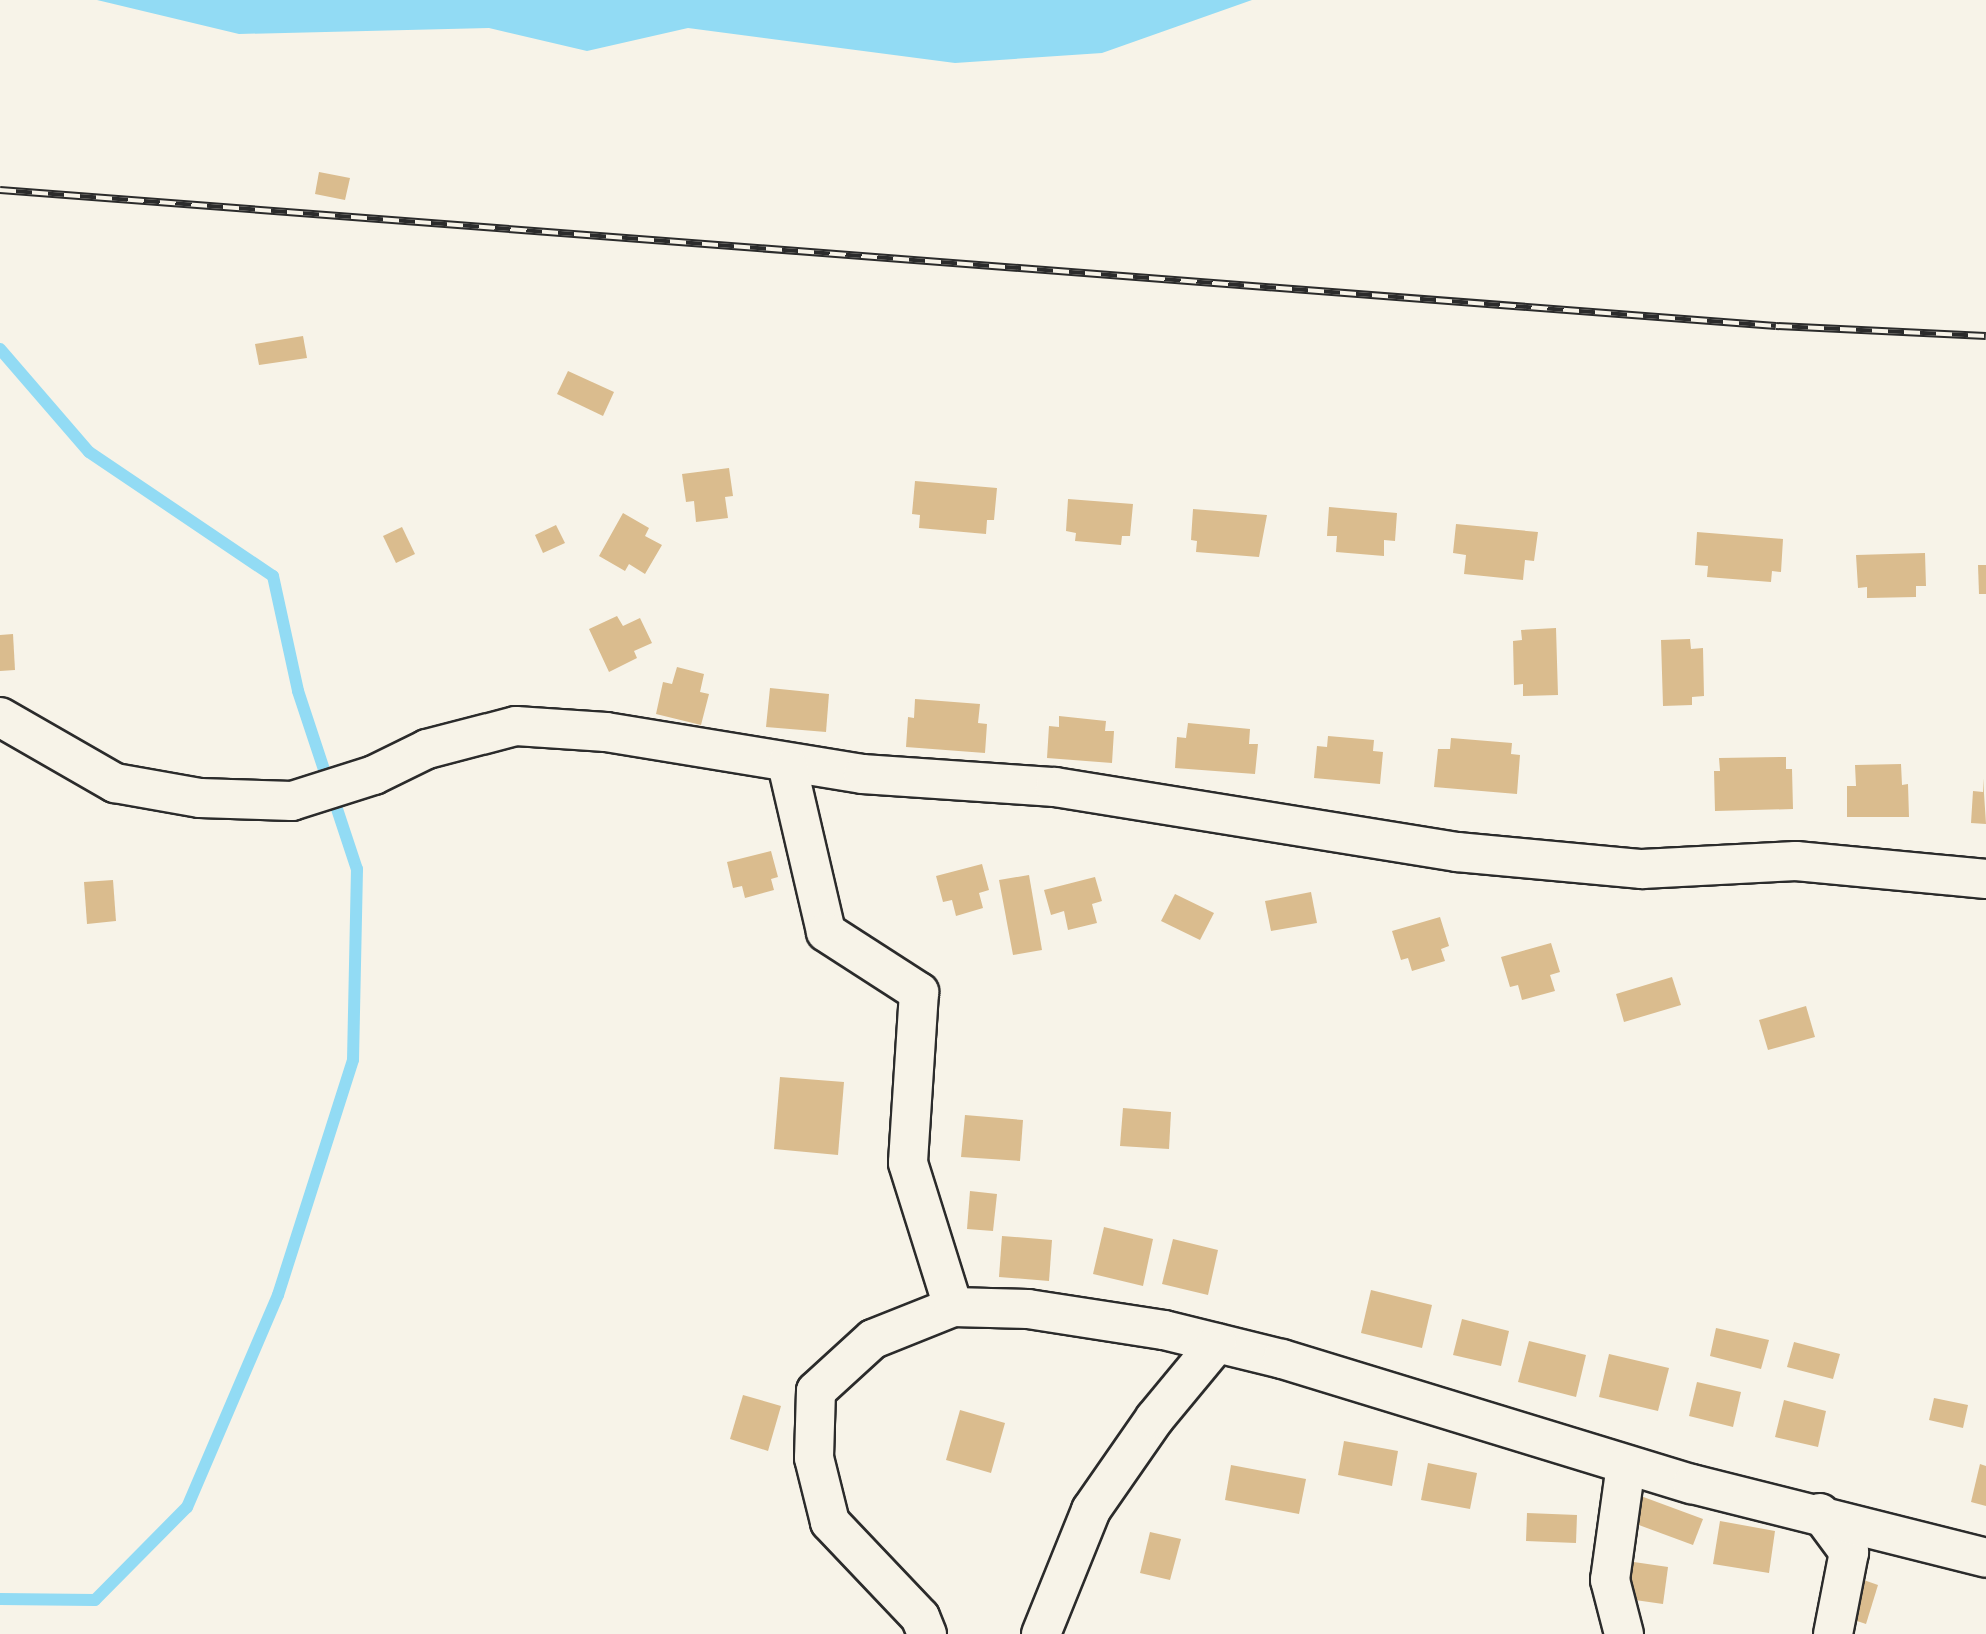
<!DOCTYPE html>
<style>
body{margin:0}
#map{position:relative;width:1986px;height:1634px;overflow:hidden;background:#f7f3e8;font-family:Itim,sans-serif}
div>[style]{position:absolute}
.water>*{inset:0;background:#92dbf4}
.stream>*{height:12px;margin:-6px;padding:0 6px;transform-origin:6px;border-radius:6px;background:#92dbf4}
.building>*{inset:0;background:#dabc8e}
.roads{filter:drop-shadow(2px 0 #2b2b2b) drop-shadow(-2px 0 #2b2b2b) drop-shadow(0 2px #2b2b2b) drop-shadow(0 -2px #2b2b2b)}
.minor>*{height:38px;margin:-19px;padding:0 19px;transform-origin:19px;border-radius:19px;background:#f7f3e8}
.rail>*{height:8px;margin-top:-4px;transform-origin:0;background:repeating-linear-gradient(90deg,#f7f3e8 0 16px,#2b2b2b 0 32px);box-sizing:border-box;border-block:2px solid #2b2b2b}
span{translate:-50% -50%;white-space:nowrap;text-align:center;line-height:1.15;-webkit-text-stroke:5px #f7f3e8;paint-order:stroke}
</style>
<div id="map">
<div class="water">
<i style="clip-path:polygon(97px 0,1252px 0,1102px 53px,955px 63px,688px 28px,587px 51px,489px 28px,239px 34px)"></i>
</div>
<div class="stream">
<i style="left:0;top:349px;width:136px;rotate:49.2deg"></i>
<i style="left:89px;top:452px;width:222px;rotate:34deg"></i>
<i style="left:273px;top:576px;width:118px;rotate:77.7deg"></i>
<i style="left:298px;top:691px;width:188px;rotate:71.7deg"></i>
<i style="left:357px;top:869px;width:191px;rotate:91.2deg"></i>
<i style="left:353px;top:1060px;width:247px;rotate:107.7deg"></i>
<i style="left:278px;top:1295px;width:231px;rotate:113.2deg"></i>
<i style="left:187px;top:1507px;width:131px;rotate:134.7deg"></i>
<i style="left:95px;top:1600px;width:95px;rotate:-179.4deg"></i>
</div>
<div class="building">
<i style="clip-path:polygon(319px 172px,350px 178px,345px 200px,315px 194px)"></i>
<i style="clip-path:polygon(303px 336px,307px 358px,259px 365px,255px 344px)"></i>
<i style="clip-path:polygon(568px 371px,614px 392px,603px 416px,557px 394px)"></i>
<i style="clip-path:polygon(729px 468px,733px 496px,725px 497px,728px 518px,696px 522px,694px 501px,686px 502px,682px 474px)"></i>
<i style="clip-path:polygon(915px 481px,997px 488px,994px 520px,987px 520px,986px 534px,919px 528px,920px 515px,912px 514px)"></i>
<i style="clip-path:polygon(1068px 499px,1133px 504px,1130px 536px,1122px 536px,1121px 545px,1075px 541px,1076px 533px,1066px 531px)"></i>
<i style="clip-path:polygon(1329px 507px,1397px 513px,1395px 541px,1384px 540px,1384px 556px,1336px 552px,1337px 536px,1327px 536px)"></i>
<i style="clip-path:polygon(1193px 509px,1267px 515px,1259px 557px,1196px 552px,1197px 541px,1191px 540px)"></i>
<i style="clip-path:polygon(623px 513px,649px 528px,645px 536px,662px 545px,645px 574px,629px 564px,625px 571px,599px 556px)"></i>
<i style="clip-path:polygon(1456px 524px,1538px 532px,1534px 561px,1525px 560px,1523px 580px,1464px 574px,1466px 555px,1453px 553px)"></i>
<i style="clip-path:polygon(556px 525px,565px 543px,543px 553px,535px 535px)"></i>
<i style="clip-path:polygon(402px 527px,415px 554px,396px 563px,383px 536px)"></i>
<i style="clip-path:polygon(1697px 532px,1783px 539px,1781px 572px,1772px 571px,1771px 582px,1707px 577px,1708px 566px,1695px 565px)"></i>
<i style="clip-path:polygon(1925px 553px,1926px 586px,1916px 586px,1916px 597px,1867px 598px,1867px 587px,1858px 588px,1856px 555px)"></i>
<i style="clip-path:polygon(1978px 565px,1986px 565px,1986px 594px,1979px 594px)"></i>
<i style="clip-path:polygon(617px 616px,623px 626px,640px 618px,652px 643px,634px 651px,637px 658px,609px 672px,589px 629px)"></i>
<i style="clip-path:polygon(1556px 628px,1558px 695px,1523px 696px,1523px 684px,1514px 685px,1513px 641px,1522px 640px,1521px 630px)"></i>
<i style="clip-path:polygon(13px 634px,15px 670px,0 671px,0 635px)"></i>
<i style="clip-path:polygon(1690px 639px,1691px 649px,1703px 648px,1704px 696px,1692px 697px,1692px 705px,1663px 706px,1661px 640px)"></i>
<i style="clip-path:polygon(677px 667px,704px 674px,700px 692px,709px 694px,701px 725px,656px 714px,663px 682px,672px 684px)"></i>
<i style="clip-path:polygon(770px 688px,829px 694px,826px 732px,766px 727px)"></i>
<i style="clip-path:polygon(915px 699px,980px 704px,978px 723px,987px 724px,985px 753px,906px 747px,908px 717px,914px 718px)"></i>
<i style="clip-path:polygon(1059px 716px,1106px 721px,1105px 731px,1114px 731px,1112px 763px,1047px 758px,1049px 726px,1059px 727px)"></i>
<i style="clip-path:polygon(1188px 723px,1250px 729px,1249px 744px,1258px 744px,1255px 774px,1175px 768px,1177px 737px,1186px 738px)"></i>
<i style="clip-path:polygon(1328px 736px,1374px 740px,1373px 751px,1383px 752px,1380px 784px,1314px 778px,1317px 746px,1327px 747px)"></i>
<i style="clip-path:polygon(1451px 738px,1512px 743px,1511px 754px,1520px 755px,1517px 794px,1434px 787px,1438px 749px,1450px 749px)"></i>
<i style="clip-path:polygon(1786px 757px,1786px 769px,1792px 769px,1793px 809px,1715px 811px,1714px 771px,1720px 771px,1719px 758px)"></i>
<i style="clip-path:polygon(1901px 764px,1902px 785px,1908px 784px,1909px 817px,1847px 817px,1847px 786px,1856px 786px,1855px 765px)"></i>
<i style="clip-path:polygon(1983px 778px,1986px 824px,1971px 823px,1973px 791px,1983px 792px)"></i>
<i style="clip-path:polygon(771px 851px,778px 877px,771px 879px,774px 890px,745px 898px,742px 886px,733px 888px,727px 862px)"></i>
<i style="clip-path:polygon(982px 864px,989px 890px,979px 893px,983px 908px,956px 916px,952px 900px,943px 902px,936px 876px)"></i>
<i style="clip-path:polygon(1029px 875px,1042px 950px,1013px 955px,999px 880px)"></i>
<i style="clip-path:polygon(1095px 877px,1102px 901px,1092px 904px,1097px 923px,1068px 930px,1064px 911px,1051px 915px,1044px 890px)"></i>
<i style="clip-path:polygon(113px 880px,116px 921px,87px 924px,84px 882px)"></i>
<i style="clip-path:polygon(1311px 892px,1317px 923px,1271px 931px,1265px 901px)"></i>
<i style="clip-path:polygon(1175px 894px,1214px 913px,1200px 940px,1161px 921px)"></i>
<i style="clip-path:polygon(1440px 917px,1449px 946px,1441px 949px,1445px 961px,1412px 971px,1408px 958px,1401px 960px,1392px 931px)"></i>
<i style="clip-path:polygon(1551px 943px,1560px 972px,1550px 975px,1555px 991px,1522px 1000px,1518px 985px,1510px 987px,1501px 957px)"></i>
<i style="clip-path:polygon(1672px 977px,1681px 1005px,1624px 1022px,1616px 994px)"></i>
<i style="clip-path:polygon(1806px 1006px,1815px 1037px,1768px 1050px,1759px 1020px)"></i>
<i style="clip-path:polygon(780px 1077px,844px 1082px,838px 1155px,774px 1149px)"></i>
<i style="clip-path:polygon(1123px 1108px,1171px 1112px,1169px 1149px,1120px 1146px)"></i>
<i style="clip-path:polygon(965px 1115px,1023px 1120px,1020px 1161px,961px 1157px)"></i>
<i style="clip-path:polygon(970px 1191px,997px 1194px,993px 1231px,967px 1229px)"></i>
<i style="clip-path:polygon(1104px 1227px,1153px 1239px,1143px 1286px,1093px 1274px)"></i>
<i style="clip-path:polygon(1002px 1236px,1052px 1240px,1049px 1281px,999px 1277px)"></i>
<i style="clip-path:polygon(1173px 1239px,1218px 1250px,1208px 1295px,1162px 1284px)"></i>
<i style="clip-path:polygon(1371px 1290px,1432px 1305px,1422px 1348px,1361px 1333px)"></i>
<i style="clip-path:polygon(1462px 1319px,1509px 1331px,1501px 1366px,1453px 1355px)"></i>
<i style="clip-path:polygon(1716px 1328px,1769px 1340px,1761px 1369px,1710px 1356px)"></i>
<i style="clip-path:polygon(1529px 1341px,1586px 1355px,1576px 1397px,1518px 1382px)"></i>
<i style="clip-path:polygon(1794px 1342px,1840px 1354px,1833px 1379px,1787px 1367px)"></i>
<i style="clip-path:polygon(1609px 1354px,1669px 1368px,1658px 1411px,1599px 1397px)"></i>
<i style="clip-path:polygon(1697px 1382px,1741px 1392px,1733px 1427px,1689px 1416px)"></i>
<i style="clip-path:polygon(743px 1395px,781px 1406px,768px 1451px,730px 1439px)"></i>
<i style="clip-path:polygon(1934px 1398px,1968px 1405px,1963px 1428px,1929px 1420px)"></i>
<i style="clip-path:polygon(1784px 1400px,1826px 1411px,1818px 1447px,1775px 1437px)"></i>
<i style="clip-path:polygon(960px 1410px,1005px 1423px,991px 1473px,946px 1460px)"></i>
<i style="clip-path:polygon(1344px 1441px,1398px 1451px,1392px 1486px,1338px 1475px)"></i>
<i style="clip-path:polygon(1428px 1463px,1477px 1473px,1470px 1509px,1421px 1500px)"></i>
<i style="clip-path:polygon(1980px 1464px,1986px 1466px,1986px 1506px,1971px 1502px)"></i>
<i style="clip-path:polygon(1231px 1465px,1306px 1479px,1299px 1514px,1225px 1500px)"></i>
<i style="clip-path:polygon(1638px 1495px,1703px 1519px,1693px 1545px,1628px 1521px)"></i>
<i style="clip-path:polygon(1527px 1513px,1577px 1515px,1576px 1543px,1526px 1541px)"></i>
<i style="clip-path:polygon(1720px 1521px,1775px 1531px,1769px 1573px,1713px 1564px)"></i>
<i style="clip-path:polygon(1150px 1532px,1181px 1539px,1170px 1580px,1140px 1573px)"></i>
<i style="clip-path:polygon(1627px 1561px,1668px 1567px,1663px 1604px,1621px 1598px)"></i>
<i style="clip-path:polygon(1858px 1578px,1878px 1585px,1866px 1624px,1845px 1617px)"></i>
</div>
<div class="roads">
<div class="minor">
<i style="left:0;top:717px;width:133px;rotate:29.9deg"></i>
<i style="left:115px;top:783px;width:86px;rotate:10deg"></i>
<i style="left:200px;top:798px;width:92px;rotate:1.9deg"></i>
<i style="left:292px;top:801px;width:86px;rotate:-17.6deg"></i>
<i style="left:374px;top:775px;width:59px;rotate:-26.1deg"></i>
<i style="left:427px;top:749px;width:92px;rotate:-14.5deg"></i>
<i style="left:516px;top:726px;width:90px;rotate:3.8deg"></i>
<i style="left:606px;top:732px;width:260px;rotate:9.3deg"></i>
<i style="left:863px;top:774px;width:192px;rotate:3.9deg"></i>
<i style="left:1055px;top:787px;width:407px;rotate:9.2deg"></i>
<i style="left:1457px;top:852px;width:186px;rotate:5.3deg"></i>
<i style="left:1642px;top:869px;width:154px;rotate:-3deg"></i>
<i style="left:1796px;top:861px;width:191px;rotate:5.4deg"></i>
<i style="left:787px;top:764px;width:172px;rotate:76.9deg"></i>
<i style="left:826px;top:932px;width:111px;rotate:32.8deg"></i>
<i style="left:919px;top:992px;width:171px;rotate:93.7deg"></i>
<i style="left:908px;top:1163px;width:151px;rotate:72.6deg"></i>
<i style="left:1820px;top:1513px;width:49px;rotate:53.4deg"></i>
<i style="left:1849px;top:1552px;width:84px;rotate:101deg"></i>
<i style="left:927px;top:1634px;width:18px;rotate:-112deg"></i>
<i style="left:920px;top:1617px;width:131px;rotate:-133.5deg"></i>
<i style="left:830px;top:1522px;width:66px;rotate:-104deg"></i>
<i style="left:814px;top:1458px;width:67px;rotate:-88.3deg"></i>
<i style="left:816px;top:1391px;width:77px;rotate:-42.4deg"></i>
<i style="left:873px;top:1339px;width:86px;rotate:-21.8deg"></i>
<i style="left:953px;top:1307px;width:75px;rotate:1.5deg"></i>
<i style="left:1028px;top:1309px;width:138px;rotate:8.8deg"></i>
<i style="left:1164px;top:1330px;width:122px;rotate:13.8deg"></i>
<i style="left:1282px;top:1359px;width:429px;rotate:17deg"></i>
<i style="left:1692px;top:1484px;width:303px;rotate:14.1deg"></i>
<i style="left:1041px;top:1634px;width:134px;rotate:-68deg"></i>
<i style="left:1091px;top:1510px;width:112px;rotate:-55.2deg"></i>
<i style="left:1155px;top:1418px;width:97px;rotate:-50.4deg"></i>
<i style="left:1624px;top:1634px;width:56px;rotate:-104.5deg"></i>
<i style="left:1610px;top:1580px;width:116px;rotate:-82.1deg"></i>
</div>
</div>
<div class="rail">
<i style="left:0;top:190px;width:1781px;rotate:4.38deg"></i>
<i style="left:1776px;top:326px;width:210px;rotate:2.7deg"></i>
</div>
</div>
